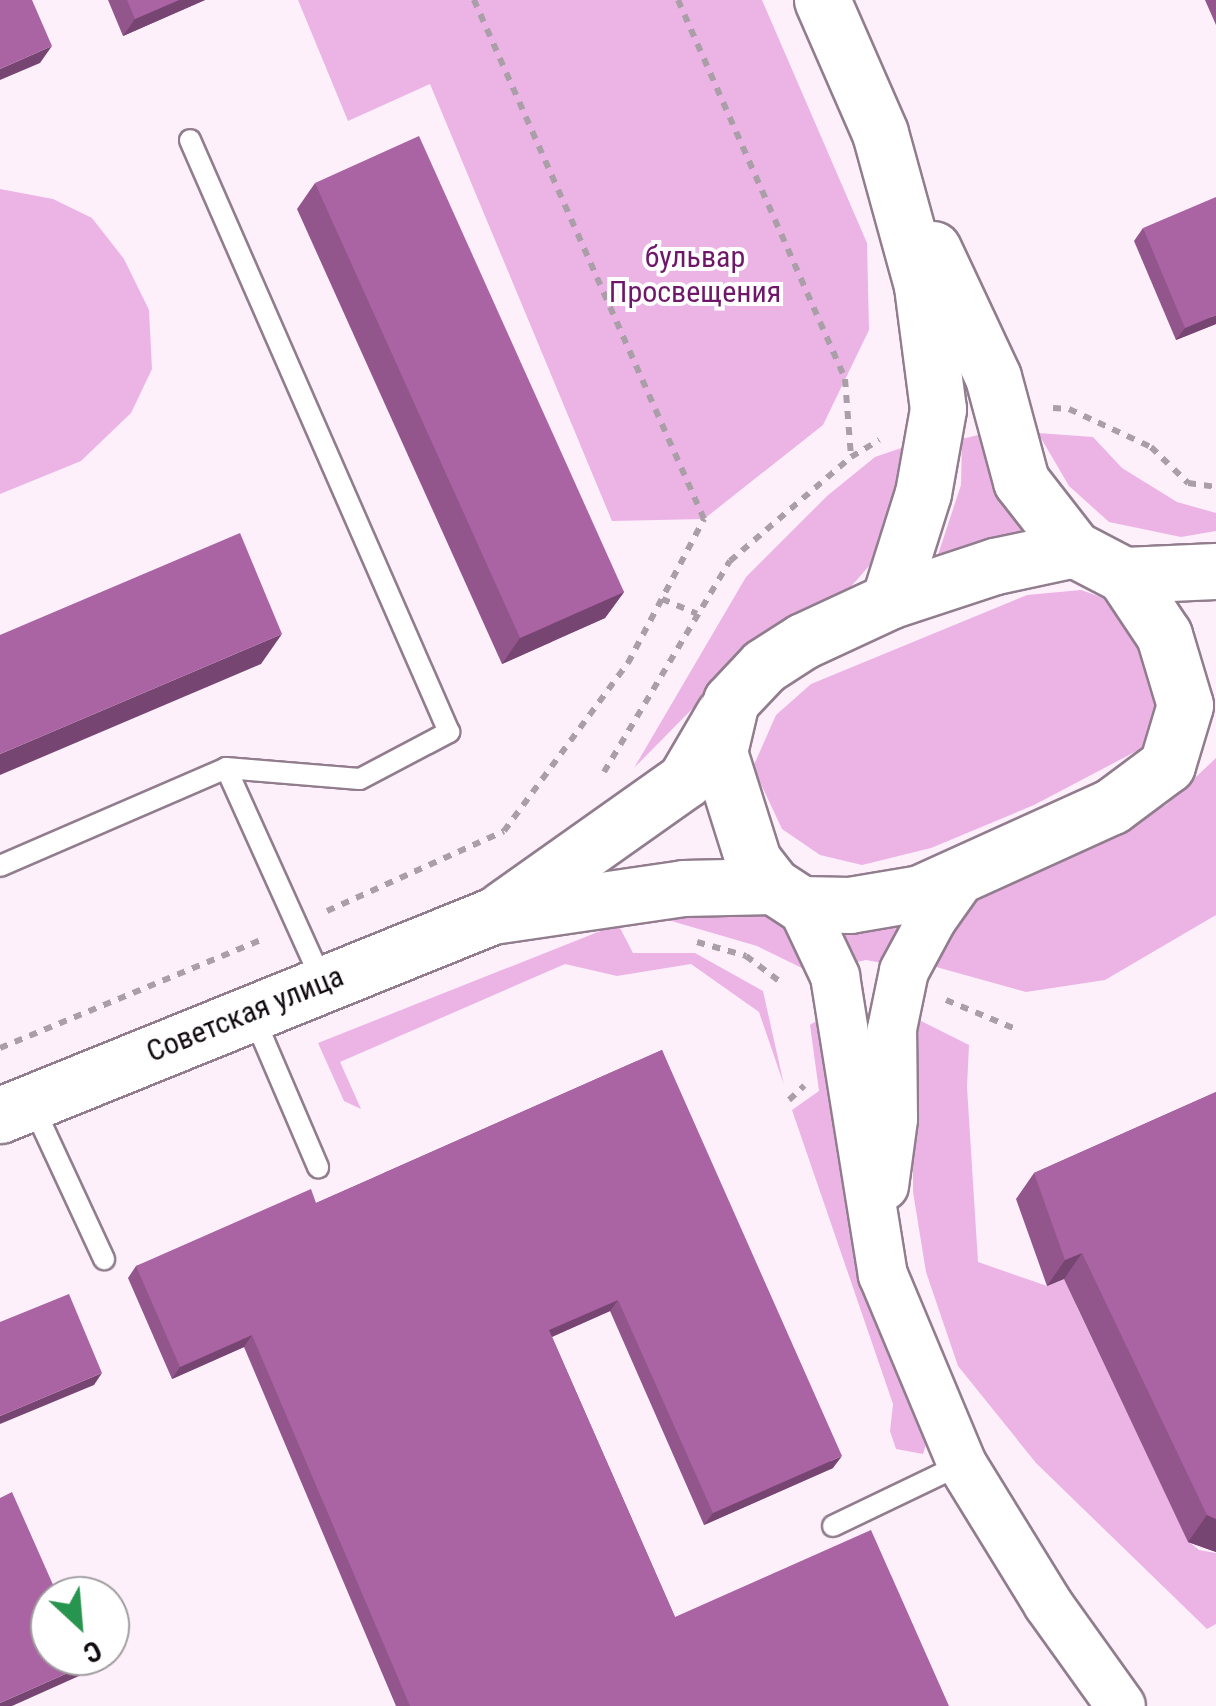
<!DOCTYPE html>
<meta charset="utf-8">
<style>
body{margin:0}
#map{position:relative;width:1216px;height:1706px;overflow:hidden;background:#fdf0fb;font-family:"Roboto Condensed",sans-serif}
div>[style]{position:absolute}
.green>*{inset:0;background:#ecb4e5}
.path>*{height:6px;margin-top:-3px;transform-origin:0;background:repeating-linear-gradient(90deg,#aa9fa8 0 8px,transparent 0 16px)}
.roads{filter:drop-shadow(2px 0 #917d8e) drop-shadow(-2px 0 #917d8e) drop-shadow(0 2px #917d8e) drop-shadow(0 -2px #917d8e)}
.service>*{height:20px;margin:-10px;padding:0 10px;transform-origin:10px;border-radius:10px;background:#fff}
.tertiary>*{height:48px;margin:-24px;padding:0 24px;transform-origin:24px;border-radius:24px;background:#fff}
.primary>*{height:55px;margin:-27.5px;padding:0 27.5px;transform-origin:27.5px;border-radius:27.5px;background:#fff}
.wall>*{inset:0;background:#92558c}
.shaded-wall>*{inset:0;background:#774572}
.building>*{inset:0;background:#aa63a3}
span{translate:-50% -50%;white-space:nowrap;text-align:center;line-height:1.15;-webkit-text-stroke:8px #fff;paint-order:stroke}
.park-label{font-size:30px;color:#6f186a}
.street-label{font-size:30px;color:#110a10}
.north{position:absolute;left:30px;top:1576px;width:100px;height:100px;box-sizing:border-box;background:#fff;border:2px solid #a09d9f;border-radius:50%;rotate:154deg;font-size:28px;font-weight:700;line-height:40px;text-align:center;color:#110a10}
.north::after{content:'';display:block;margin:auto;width:35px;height:45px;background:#28954e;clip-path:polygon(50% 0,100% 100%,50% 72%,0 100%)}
</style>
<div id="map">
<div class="green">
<i style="clip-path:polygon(298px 0,762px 0,867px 243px,869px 330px,823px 425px,704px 519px,612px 521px,430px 84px,348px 121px)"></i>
<i style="clip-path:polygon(0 189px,53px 199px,92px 218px,124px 259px,149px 310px,152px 369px,131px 413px,81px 461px,0 494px)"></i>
<i style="clip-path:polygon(1038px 433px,1093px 437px,1122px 468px,1177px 502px,1216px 513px,1216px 531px,1181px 537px,1109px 522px,1069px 486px)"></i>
<i style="clip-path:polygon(982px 434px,990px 475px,1008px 509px,1040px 540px,933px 570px,961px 485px,962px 439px)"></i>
<i style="clip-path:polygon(916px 443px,897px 534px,848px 590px,701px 700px,634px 768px,746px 577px,827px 496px,875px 457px)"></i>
<i style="clip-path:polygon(1081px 590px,1115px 602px,1150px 646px,1163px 696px,1148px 745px,1034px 805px,931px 848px,862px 865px,820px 855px,782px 829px,753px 767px,776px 715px,811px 684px,1027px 595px)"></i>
<i style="clip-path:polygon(1216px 758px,1216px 915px,1105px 980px,1026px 992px,929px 965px,977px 894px,1166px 805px)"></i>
<i style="clip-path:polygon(745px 904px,778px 918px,810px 972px,757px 946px,668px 920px,666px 909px)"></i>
<i style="clip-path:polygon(914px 917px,892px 965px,866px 960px,852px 963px,842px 929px,876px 929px)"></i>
<i style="clip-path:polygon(618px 924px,633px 953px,695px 953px,763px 991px,784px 1085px,759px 1012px,691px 964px,617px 976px,565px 964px,340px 1062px,361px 1109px,344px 1101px,318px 1043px)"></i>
<i style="clip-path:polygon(827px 1014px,929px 1434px,923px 1454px,896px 1449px,890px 1431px,893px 1404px,792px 1110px,819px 1091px,810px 1025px)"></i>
<i style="clip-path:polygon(913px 1017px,969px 1045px,967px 1087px,978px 1262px,1047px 1286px,1088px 1270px,1076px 1305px,1188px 1541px,1199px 1550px,1216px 1553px,1216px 1624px,1207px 1629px,1036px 1463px,958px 1366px,926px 1272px,913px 1192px)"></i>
</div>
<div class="path">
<i style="left:678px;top:0;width:414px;rotate:66.2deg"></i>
<i style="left:845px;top:379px;width:78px;rotate:85.6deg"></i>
<i style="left:1053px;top:408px;width:16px;rotate:4deg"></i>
<i style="left:1069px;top:409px;width:90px;rotate:24.9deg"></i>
<i style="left:1151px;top:447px;width:52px;rotate:44.2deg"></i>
<i style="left:1188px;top:483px;width:28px;rotate:8deg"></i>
<i style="left:662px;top:599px;width:38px;rotate:23deg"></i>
<i style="left:604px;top:772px;width:246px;rotate:-59.2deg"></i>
<i style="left:730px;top:561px;width:160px;rotate:-40.7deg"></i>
<i style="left:851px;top:457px;width:33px;rotate:-31deg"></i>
<i style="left:327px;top:911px;width:194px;rotate:-24.3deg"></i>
<i style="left:504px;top:831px;width:209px;rotate:-53.6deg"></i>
<i style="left:628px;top:663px;width:163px;rotate:-62.2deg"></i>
<i style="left:704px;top:519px;width:568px;rotate:-113.9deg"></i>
<i style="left:697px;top:942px;width:51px;rotate:15.9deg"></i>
<i style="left:746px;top:956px;width:46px;rotate:37.1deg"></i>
<i style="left:946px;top:1000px;width:78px;rotate:22.6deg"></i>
<i style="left:0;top:1048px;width:287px;rotate:-22.5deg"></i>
<i style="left:789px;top:1100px;width:21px;rotate:-43deg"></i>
</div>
<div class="roads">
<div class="service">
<i style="left:226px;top:768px;width:234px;rotate:65.7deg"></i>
<i style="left:0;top:866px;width:246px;rotate:-23.4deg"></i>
<i style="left:226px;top:768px;width:134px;rotate:4.7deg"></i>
<i style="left:360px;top:779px;width:101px;rotate:-27.8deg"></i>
<i style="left:449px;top:732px;width:646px;rotate:-113.63deg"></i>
<i style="left:252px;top:1013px;width:168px;rotate:66.8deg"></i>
<i style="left:33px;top:1106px;width:169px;rotate:65.1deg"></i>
<i style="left:833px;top:1526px;width:143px;rotate:-25.7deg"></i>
</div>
<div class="tertiary">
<i style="left:801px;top:904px;width:80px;rotate:64.7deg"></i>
<i style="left:835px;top:976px;width:303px;rotate:80.9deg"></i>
<i style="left:883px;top:1275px;width:205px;rotate:67.3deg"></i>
<i style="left:962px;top:1464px;width:164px;rotate:58.4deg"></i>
<i style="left:1048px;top:1604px;width:125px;rotate:54.4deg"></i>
<i style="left:884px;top:1186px;width:68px;rotate:-82.3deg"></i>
<i style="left:893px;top:1119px;width:90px;rotate:-90.6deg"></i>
<i style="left:892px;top:1029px;width:59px;rotate:-78.3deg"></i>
<i style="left:904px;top:971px;width:59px;rotate:-61.7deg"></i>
<i style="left:932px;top:919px;width:59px;rotate:-54.7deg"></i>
</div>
<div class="primary">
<i style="left:822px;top:0;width:145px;rotate:66.4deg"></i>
<i style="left:880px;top:133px;width:159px;rotate:74.6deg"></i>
<i style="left:922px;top:286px;width:124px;rotate:82.6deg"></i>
<i style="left:938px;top:409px;width:85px;rotate:100.1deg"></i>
<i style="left:923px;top:493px;width:113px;rotate:107.5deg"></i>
<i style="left:933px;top:249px;width:141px;rotate:64.9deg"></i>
<i style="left:993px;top:377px;width:108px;rotate:74.9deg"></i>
<i style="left:1021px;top:481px;width:86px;rotate:52.1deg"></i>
<i style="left:1074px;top:549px;width:56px;rotate:27.5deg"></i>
<i style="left:1124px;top:575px;width:72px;rotate:56.3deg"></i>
<i style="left:1164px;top:635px;width:73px;rotate:73.3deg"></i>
<i style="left:1185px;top:705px;width:63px;rotate:106.7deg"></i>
<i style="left:1167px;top:765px;width:69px;rotate:143.3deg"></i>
<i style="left:1112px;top:806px;width:211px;rotate:155.6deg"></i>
<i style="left:920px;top:893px;width:71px;rotate:170.3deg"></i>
<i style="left:850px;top:905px;width:49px;rotate:-178.8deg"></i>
<i style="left:801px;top:904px;width:33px;rotate:-147deg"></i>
<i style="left:773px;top:886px;width:33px;rotate:-128deg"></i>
<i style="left:753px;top:860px;width:113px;rotate:-107.5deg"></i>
<i style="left:719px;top:752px;width:52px;rotate:-76.8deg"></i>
<i style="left:731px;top:701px;width:48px;rotate:-46.7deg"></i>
<i style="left:764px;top:666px;width:46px;rotate:-32.7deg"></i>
<i style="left:803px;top:641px;width:95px;rotate:-24.9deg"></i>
<i style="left:889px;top:601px;width:112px;rotate:-18.3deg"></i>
<i style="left:995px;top:566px;width:81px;rotate:-12.1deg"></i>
<i style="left:1124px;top:575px;width:92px;rotate:-2.5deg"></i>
<i style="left:503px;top:909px;width:223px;rotate:-35.3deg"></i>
<i style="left:685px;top:780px;width:75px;rotate:-59.7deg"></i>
<i style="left:0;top:1115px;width:531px;rotate:-22.02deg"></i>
<i style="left:492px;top:916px;width:193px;rotate:-8.3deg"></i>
<i style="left:683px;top:888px;width:90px;rotate:-1.3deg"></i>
</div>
</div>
<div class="wall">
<i style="clip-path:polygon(108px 0,205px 0,123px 36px)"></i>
<i style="clip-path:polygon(1205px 0,1216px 0,1216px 25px)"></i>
<i style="clip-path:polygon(315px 183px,624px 592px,605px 618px,502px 664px,297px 209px)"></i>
<i style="clip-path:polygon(1143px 228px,1216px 324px,1176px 340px,1134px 241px)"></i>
<i style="clip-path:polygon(662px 1050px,833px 1468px,704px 1525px,610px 1311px,552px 1337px,675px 1617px,949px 1706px,396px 1706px,244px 1347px,172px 1379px,128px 1278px,136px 1266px,316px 1203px)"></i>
<i style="clip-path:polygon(1216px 1092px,1216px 1552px,1188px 1542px,1064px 1279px,1047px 1286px,1016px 1199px,1034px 1173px)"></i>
</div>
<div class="shaded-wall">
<i style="clip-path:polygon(179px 0,205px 0,123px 36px,135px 19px)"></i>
<i style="clip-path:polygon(52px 46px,40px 63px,0 80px,0 69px)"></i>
<i style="clip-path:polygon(1216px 315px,1216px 324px,1176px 340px,1185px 328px)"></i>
<i style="clip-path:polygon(624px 592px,605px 618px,502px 664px,520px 638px)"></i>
<i style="clip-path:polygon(282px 634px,261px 664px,0 775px,0 754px)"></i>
<i style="clip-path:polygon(1082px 1253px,1064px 1279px,1047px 1286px,1065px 1260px)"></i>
<i style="clip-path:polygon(618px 1300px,610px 1311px,540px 1342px,549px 1330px)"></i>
<i style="clip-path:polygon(252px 1335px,244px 1347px,172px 1379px,180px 1367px)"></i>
<i style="clip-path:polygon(102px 1373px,94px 1385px,0 1424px,0 1416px)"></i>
<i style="clip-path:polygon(842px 1456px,833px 1468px,704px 1525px,713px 1513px)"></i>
<i style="clip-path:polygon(1207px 1515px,1216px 1519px,1216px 1552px,1188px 1542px)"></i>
<i style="clip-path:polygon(88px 1664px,79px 1676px,12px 1706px,0 1706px,0 1703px)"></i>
</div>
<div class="building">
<i style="clip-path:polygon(0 0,32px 0,52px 46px,0 69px)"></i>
<i style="clip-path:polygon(127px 0,179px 0,135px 19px)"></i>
<i style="clip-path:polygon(419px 136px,624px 592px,520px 638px,315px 183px)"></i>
<i style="clip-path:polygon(1216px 197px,1216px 315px,1185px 328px,1143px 228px)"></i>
<i style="clip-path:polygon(240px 533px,282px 634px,0 754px,0 635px)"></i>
<i style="clip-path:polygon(662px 1050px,842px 1456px,713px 1513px,618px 1300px,549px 1330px,675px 1617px,871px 1530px,949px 1706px,410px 1706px,252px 1335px,180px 1367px,136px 1266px,311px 1189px,316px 1203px)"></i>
<i style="clip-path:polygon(1216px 1092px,1216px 1519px,1207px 1515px,1082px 1253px,1065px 1260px,1034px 1173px)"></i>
<i style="clip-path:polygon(69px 1294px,102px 1373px,0 1416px,0 1322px)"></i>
<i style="clip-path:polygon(12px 1492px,58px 1596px,50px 1596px,50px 1656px,84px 1656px,88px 1664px,0 1703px,0 1498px)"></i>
</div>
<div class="park-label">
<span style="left:695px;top:274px">бульвар<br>Просвещения</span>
</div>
<div class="street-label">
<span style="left:245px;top:1014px;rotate:-22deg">Советская улица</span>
</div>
<div class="north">С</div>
</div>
